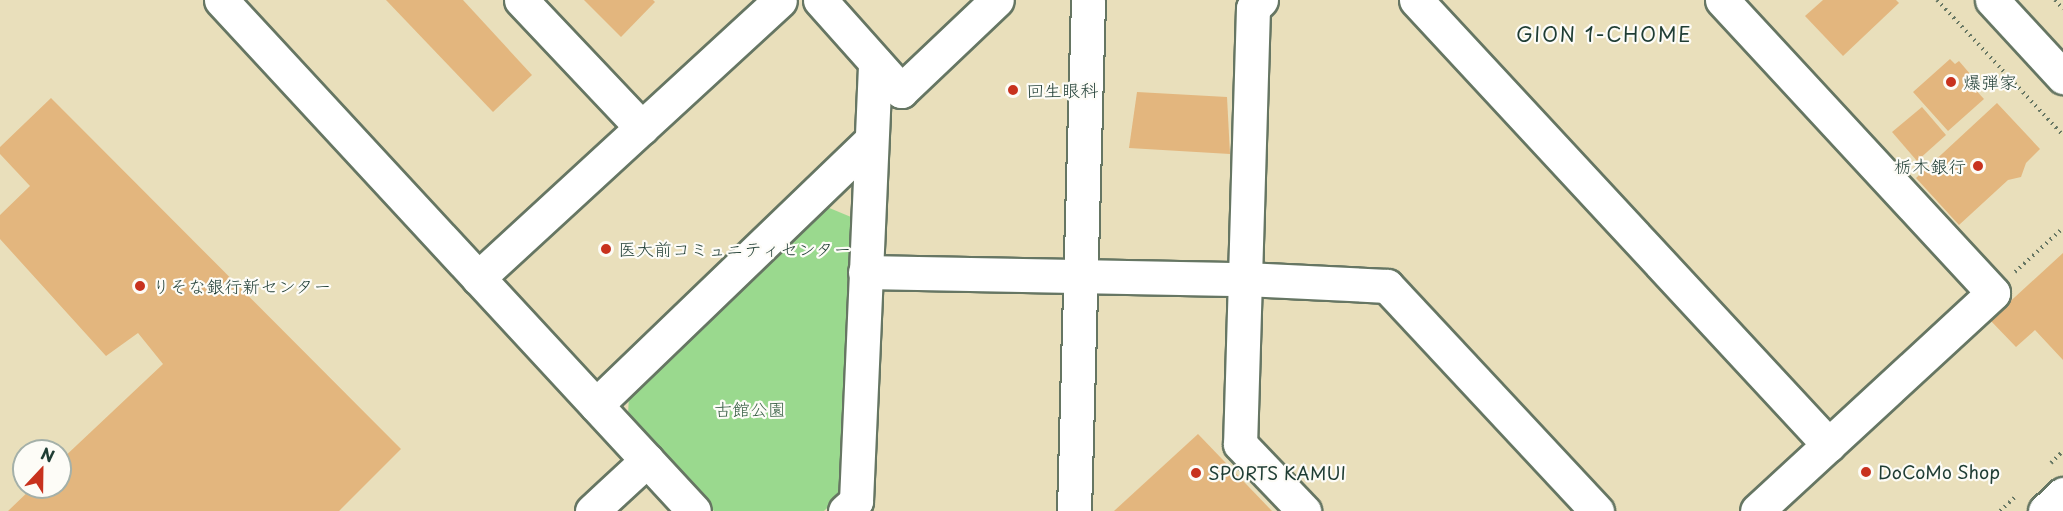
<!DOCTYPE html>
<meta charset="utf-8">
<style>
body{margin:0}
#map{position:relative;width:2063px;height:511px;overflow:hidden;background:#e9dfbb;font-family:"Playpen Sans","Klee One",sans-serif}
div>[style]{position:absolute}
.green>*{inset:0;background:#9ad98e}
.building>*{inset:0;background:#e3b67e}
.path>*{height:4px;margin-top:-2px;transform-origin:0;background:repeating-linear-gradient(90deg,#667663 0 1.5px,transparent 0 6px)}
.roads{filter:drop-shadow(2px 0 #667663) drop-shadow(-2px 0 #667663) drop-shadow(0 2px #667663) drop-shadow(0 -2px #667663)}
.minor>*{height:33px;margin:-16.5px;padding:0 16.5px;transform-origin:16.5px;border-radius:16.5px;background:#fff}
.major>*{height:33px;margin:-16.5px;padding:0 16.5px;transform-origin:16.5px;border-radius:16.5px;background:#fff}
.dots>*{width:16px;height:16px;translate:-50% -50%;box-sizing:border-box;border:3px solid #fdfcf7;border-radius:50%}
span{translate:-50% -50%;white-space:nowrap;text-align:center;line-height:1.15;-webkit-text-stroke:4.5px #fdfcf7;paint-order:stroke}
.poi-label{font-size:18px;color:#1f3d34}
.left{translate:0 -50%;text-align:left}
.right{translate:-100% -50%;text-align:right}
.park-label{font-size:18px;color:#3e644a}
.neighbourhood-label{font-size:20px;color:#1f3d34;letter-spacing:1.5px}
.north{position:absolute;left:12px;top:439px;width:60px;height:60px;box-sizing:border-box;background:#fdfcf7;border:2px solid #a4b0a9;border-radius:50%;rotate:22deg;font-size:16px;font-weight:700;line-height:24px;text-align:center;color:#1f3d34}
.north::after{content:'';display:block;margin:auto;width:21px;height:27px;background:#c8321e;clip-path:polygon(50% 0,100% 100%,50% 72%,0 100%)}
</style>
<div id="map">
<div class="green">
<i style="clip-path:polygon(827px 207px,851px 217px,842px 494px,824px 511px,714px 511px,628px 417px,629px 393px)"></i>
</div>
<div class="building">
<i style="clip-path:polygon(386px 0,463px 0,532px 75px,493px 112px)"></i>
<i style="clip-path:polygon(584px 0,653px 0,655px 2px,621px 37px)"></i>
<i style="clip-path:polygon(1823px 0,1896px 0,1899px 3px,1843px 56px,1805px 16px)"></i>
<i style="clip-path:polygon(1950px 59px,1955px 64px,1959px 61px,1977px 82px,1972px 86px,1984px 99px,1948px 131px,1913px 92px)"></i>
<i style="clip-path:polygon(1137px 92px,1227px 97px,1230px 154px,1129px 148px)"></i>
<i style="clip-path:polygon(51px 98px,401px 449px,339px 511px,8px 511px,33px 487px,60px 487px,60px 461px,163px 364px,138px 333px,106px 356px,0 239px,0 215px,30px 186px,0 154px,0 147px)"></i>
<i style="clip-path:polygon(1997px 103px,2040px 149px,2026px 163px,2021px 177px,2008px 180px,1959px 225px,1916px 178px)"></i>
<i style="clip-path:polygon(1922px 107px,1946px 135px,1917px 161px,1892px 132px)"></i>
<i style="clip-path:polygon(2063px 253px,2063px 360px,2035px 330px,2016px 347px,1990px 320px)"></i>
<i style="clip-path:polygon(1198px 434px,1272px 511px,1114px 511px)"></i>
</div>
<div class="path">
<i style="left:1937px;top:0;width:185px;rotate:47deg"></i>
<i style="left:2055px;top:0;width:12px;rotate:48deg"></i>
<i style="left:2015px;top:272px;width:65px;rotate:-42.5deg"></i>
<i style="left:2051px;top:463px;width:17px;rotate:-45deg"></i>
<i style="left:2000px;top:511px;width:21px;rotate:-43deg"></i>
</div>
<div class="roads">
<div class="minor">
<i style="left:221px;top:0;width:696px;rotate:47.21deg"></i>
<i style="left:521px;top:0;width:176px;rotate:46.6deg"></i>
<i style="left:820px;top:0;width:122px;rotate:48.3deg"></i>
<i style="left:901px;top:91px;width:132px;rotate:-43.5deg"></i>
<i style="left:1261px;top:0;width:11px;rotate:135deg"></i>
<i style="left:1253px;top:8px;width:436px;rotate:91.7deg"></i>
<i style="left:1240px;top:444px;width:93px;rotate:46.3deg"></i>
<i style="left:1416px;top:0;width:607px;rotate:47.14deg"></i>
<i style="left:1722px;top:0;width:399px;rotate:47.2deg"></i>
<i style="left:1993px;top:293px;width:321px;rotate:137.3deg"></i>
<i style="left:865px;top:272px;width:380px;rotate:1.1deg"></i>
<i style="left:1245px;top:279px;width:142px;rotate:2.8deg"></i>
<i style="left:1387px;top:286px;width:308px;rotate:47deg"></i>
<i style="left:478px;top:278px;width:410px;rotate:-42.6deg"></i>
<i style="left:596px;top:405px;width:379px;rotate:-43.9deg"></i>
<i style="left:592px;top:511px;width:75px;rotate:-42.8deg"></i>
<i style="left:845px;top:511px;width:15px;rotate:-42deg"></i>
<i style="left:856px;top:501px;width:439px;rotate:-87.5deg"></i>
<i style="left:1074px;top:511px;width:511px;rotate:-88.43deg"></i>
</div>
<div class="major">
<i style="left:1992px;top:0;width:105px;rotate:47.3deg"></i>
<i style="left:2045px;top:511px;width:25px;rotate:-43deg"></i>
</div>
</div>
<div class="dots">
<i style="left:1951px;top:82px;background:#c8321e"></i>
<i style="left:1013px;top:90px;background:#c8321e"></i>
<i style="left:1978px;top:166px;background:#c8321e"></i>
<i style="left:606px;top:249px;background:#c8321e"></i>
<i style="left:140px;top:286px;background:#c8321e"></i>
<i style="left:1866px;top:472px;background:#c8321e"></i>
<i style="left:1196px;top:473px;background:#c8321e"></i>
</div>
<div class="poi-label">
<span class="left" style="left:1963px;top:82px">爆弾家</span>
<span class="left" style="left:1026px;top:90px">回生眼科</span>
<span class="right" style="left:1966px;top:166px">栃木銀行</span>
<span class="left" style="left:618px;top:249px">医大前コミュニティセンター</span>
<span class="left" style="left:152px;top:286px">りそな銀行新センター</span>
<span class="left" style="left:1878px;top:472px">DoCoMo Shop</span>
<span class="left" style="left:1208px;top:473px">SPORTS KAMUI</span>
</div>
<div class="park-label">
<span style="left:750px;top:409px">古館公園</span>
</div>
<div class="neighbourhood-label">
<span style="left:1604px;top:34px">GION 1-CHOME</span>
</div>
<div class="north">N</div>
</div>
